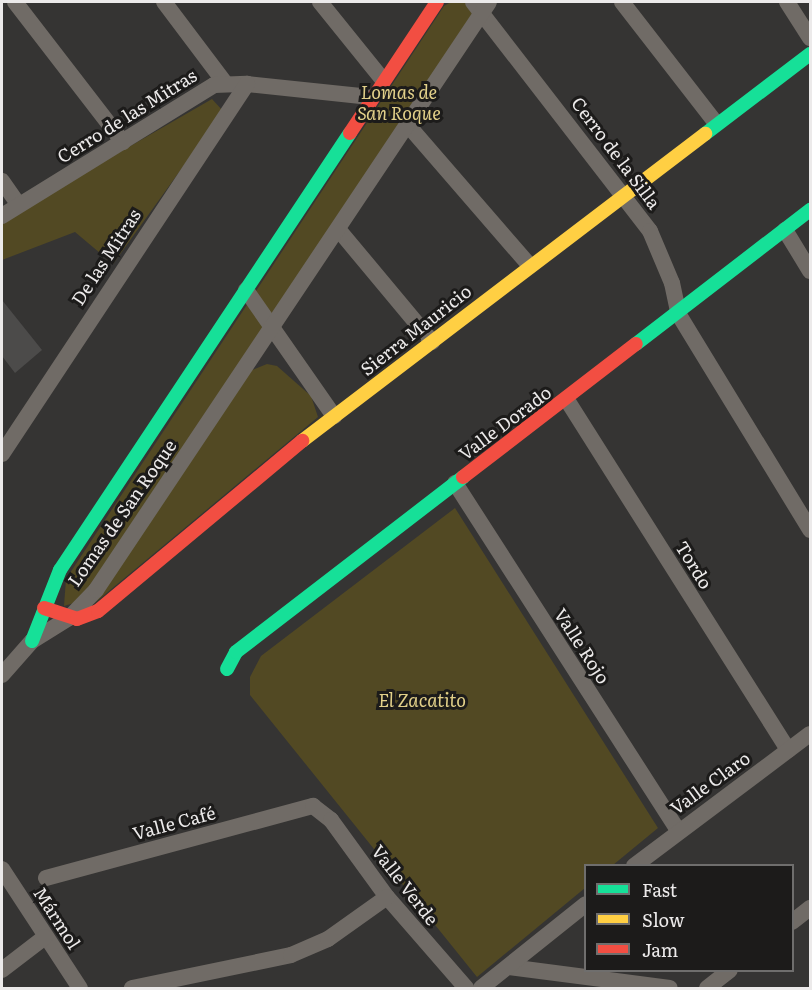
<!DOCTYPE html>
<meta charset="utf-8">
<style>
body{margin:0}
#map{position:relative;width:812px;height:990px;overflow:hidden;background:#353433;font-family:Literata,serif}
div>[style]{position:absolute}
.green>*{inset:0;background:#524923}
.building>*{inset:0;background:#4c4b4a}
.street>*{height:16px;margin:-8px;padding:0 8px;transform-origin:8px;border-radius:8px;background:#706b66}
.fast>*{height:14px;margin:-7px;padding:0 7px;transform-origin:7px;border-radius:7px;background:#16e098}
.slow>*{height:14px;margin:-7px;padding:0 7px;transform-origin:7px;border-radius:7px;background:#ffcf43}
.jam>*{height:14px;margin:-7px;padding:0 7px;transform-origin:7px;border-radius:7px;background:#f24e42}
span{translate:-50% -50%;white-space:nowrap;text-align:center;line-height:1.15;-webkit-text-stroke:6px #1c1b1a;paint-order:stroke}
.park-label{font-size:18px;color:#e2d089;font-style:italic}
.street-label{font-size:18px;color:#eceaea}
.frame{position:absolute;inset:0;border:3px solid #eceaea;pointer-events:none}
.legend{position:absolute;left:584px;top:864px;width:210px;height:108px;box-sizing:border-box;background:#1c1b1a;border:2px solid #6f6e6d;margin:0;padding:8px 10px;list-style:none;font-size:18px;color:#eceaea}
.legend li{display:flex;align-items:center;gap:12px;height:30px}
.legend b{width:30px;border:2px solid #6f6e6d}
</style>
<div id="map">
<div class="green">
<i style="clip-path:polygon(451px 2px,470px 3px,474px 11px,84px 600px,64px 606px,66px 579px,444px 6px)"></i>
<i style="clip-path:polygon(212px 99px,223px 111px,113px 264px,75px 232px,2px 260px,2px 220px)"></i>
<i style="clip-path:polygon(267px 364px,277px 366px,311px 396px,318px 417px,85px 611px,247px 372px)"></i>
<i style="clip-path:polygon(455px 508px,658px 828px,613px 865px,586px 866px,585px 888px,477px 977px,250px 695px,250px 677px,261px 656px)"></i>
</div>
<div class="building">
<i style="clip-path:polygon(2px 300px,42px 350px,15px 373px,2px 356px)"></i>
</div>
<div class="street">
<i style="left:15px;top:2px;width:177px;rotate:52.4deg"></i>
<i style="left:164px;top:2px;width:101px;rotate:53deg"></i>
<i style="left:320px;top:2px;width:100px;rotate:51.1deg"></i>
<i style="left:473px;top:2px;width:289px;rotate:52.3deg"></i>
<i style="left:650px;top:231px;width:56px;rotate:67.1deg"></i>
<i style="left:672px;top:283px;width:33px;rotate:78deg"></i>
<i style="left:679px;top:315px;width:252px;rotate:58.6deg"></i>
<i style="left:622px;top:2px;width:153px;rotate:52.2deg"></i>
<i style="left:787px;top:2px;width:43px;rotate:57.4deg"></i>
<i style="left:407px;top:124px;width:186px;rotate:49.1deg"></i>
<i style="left:2px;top:181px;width:29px;rotate:55deg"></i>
<i style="left:2px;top:216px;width:249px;rotate:-31.7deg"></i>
<i style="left:214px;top:85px;width:33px;rotate:-2deg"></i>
<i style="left:247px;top:84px;width:124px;rotate:6deg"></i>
<i style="left:338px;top:229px;width:147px;rotate:50.2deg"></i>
<i style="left:785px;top:230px;width:48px;rotate:58.6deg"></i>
<i style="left:246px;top:290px;width:154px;rotate:55.1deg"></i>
<i style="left:567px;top:400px;width:414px;rotate:57.7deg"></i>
<i style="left:2px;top:454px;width:444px;rotate:-56.5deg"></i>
<i style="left:455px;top:483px;width:412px;rotate:57.3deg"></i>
<i style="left:2px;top:675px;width:45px;rotate:-48.6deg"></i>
<i style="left:32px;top:641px;width:44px;rotate:-31.9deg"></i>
<i style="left:69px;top:618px;width:39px;rotate:-46deg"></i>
<i style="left:96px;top:590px;width:707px;rotate:-56.24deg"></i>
<i style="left:634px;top:866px;width:220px;rotate:-36.9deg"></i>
<i style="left:2px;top:869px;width:142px;rotate:56.8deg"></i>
<i style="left:46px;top:878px;width:277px;rotate:-15.1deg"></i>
<i style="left:313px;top:806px;width:23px;rotate:38deg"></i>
<i style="left:331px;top:820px;width:95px;rotate:54deg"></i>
<i style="left:387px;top:897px;width:121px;rotate:49deg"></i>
<i style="left:792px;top:922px;width:23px;rotate:-38deg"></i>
<i style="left:509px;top:967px;width:162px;rotate:7.4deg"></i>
<i style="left:2px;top:970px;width:54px;rotate:-37.5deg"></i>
<i style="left:132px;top:988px;width:162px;rotate:-11.7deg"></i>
<i style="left:291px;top:955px;width:40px;rotate:-23.4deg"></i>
<i style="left:328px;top:939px;width:72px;rotate:-35.4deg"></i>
<i style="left:481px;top:988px;width:134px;rotate:-38.7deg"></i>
<i style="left:707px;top:988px;width:29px;rotate:-38deg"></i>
</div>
<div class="fast">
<i style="left:705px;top:134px;width:132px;rotate:-37.3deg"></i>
<i style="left:636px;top:344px;width:220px;rotate:-37.6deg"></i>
<i style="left:32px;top:641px;width:76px;rotate:-68.5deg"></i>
<i style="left:60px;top:570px;width:524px;rotate:-56.43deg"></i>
<i style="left:227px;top:669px;width:19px;rotate:-62deg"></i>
<i style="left:236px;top:652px;width:287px;rotate:-37.6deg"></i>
</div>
<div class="slow">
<i style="left:302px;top:441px;width:507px;rotate:-37.3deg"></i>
</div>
<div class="jam">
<i style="left:350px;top:133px;width:157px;rotate:-56.4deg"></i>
<i style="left:463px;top:477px;width:218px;rotate:-37.6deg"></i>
<i style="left:44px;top:608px;width:35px;rotate:18deg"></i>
<i style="left:77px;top:619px;width:22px;rotate:-21deg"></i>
<i style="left:98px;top:611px;width:266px;rotate:-39.8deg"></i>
</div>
<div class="park-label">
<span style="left:399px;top:103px">Lomas de<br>San Roque</span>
<span style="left:422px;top:700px">El Zacatito</span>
</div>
<div class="street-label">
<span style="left:127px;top:116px;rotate:-32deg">Cerro de las Mitras</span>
<span style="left:616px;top:153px;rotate:53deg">Cerro de la Silla</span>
<span style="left:106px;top:257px;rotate:-57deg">De las Mitras</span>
<span style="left:416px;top:330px;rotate:-38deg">Sierra Mauricio</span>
<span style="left:505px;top:423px;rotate:-37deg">Valle Dorado</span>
<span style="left:122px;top:513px;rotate:-55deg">Lomas de San Roque</span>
<span style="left:694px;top:565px;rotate:58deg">Tordo</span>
<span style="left:582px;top:646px;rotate:57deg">Valle Rojo</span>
<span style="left:710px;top:783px;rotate:-36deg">Valle Claro</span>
<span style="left:174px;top:823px;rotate:-15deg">Valle Café</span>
<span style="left:405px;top:885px;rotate:52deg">Valle Verde</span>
<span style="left:57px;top:918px;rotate:57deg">Mármol</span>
</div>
<div class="frame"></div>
<ul class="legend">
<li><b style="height:8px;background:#16e098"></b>Fast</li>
<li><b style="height:8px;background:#ffcf43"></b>Slow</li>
<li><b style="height:8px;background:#f24e42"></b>Jam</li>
</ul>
</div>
